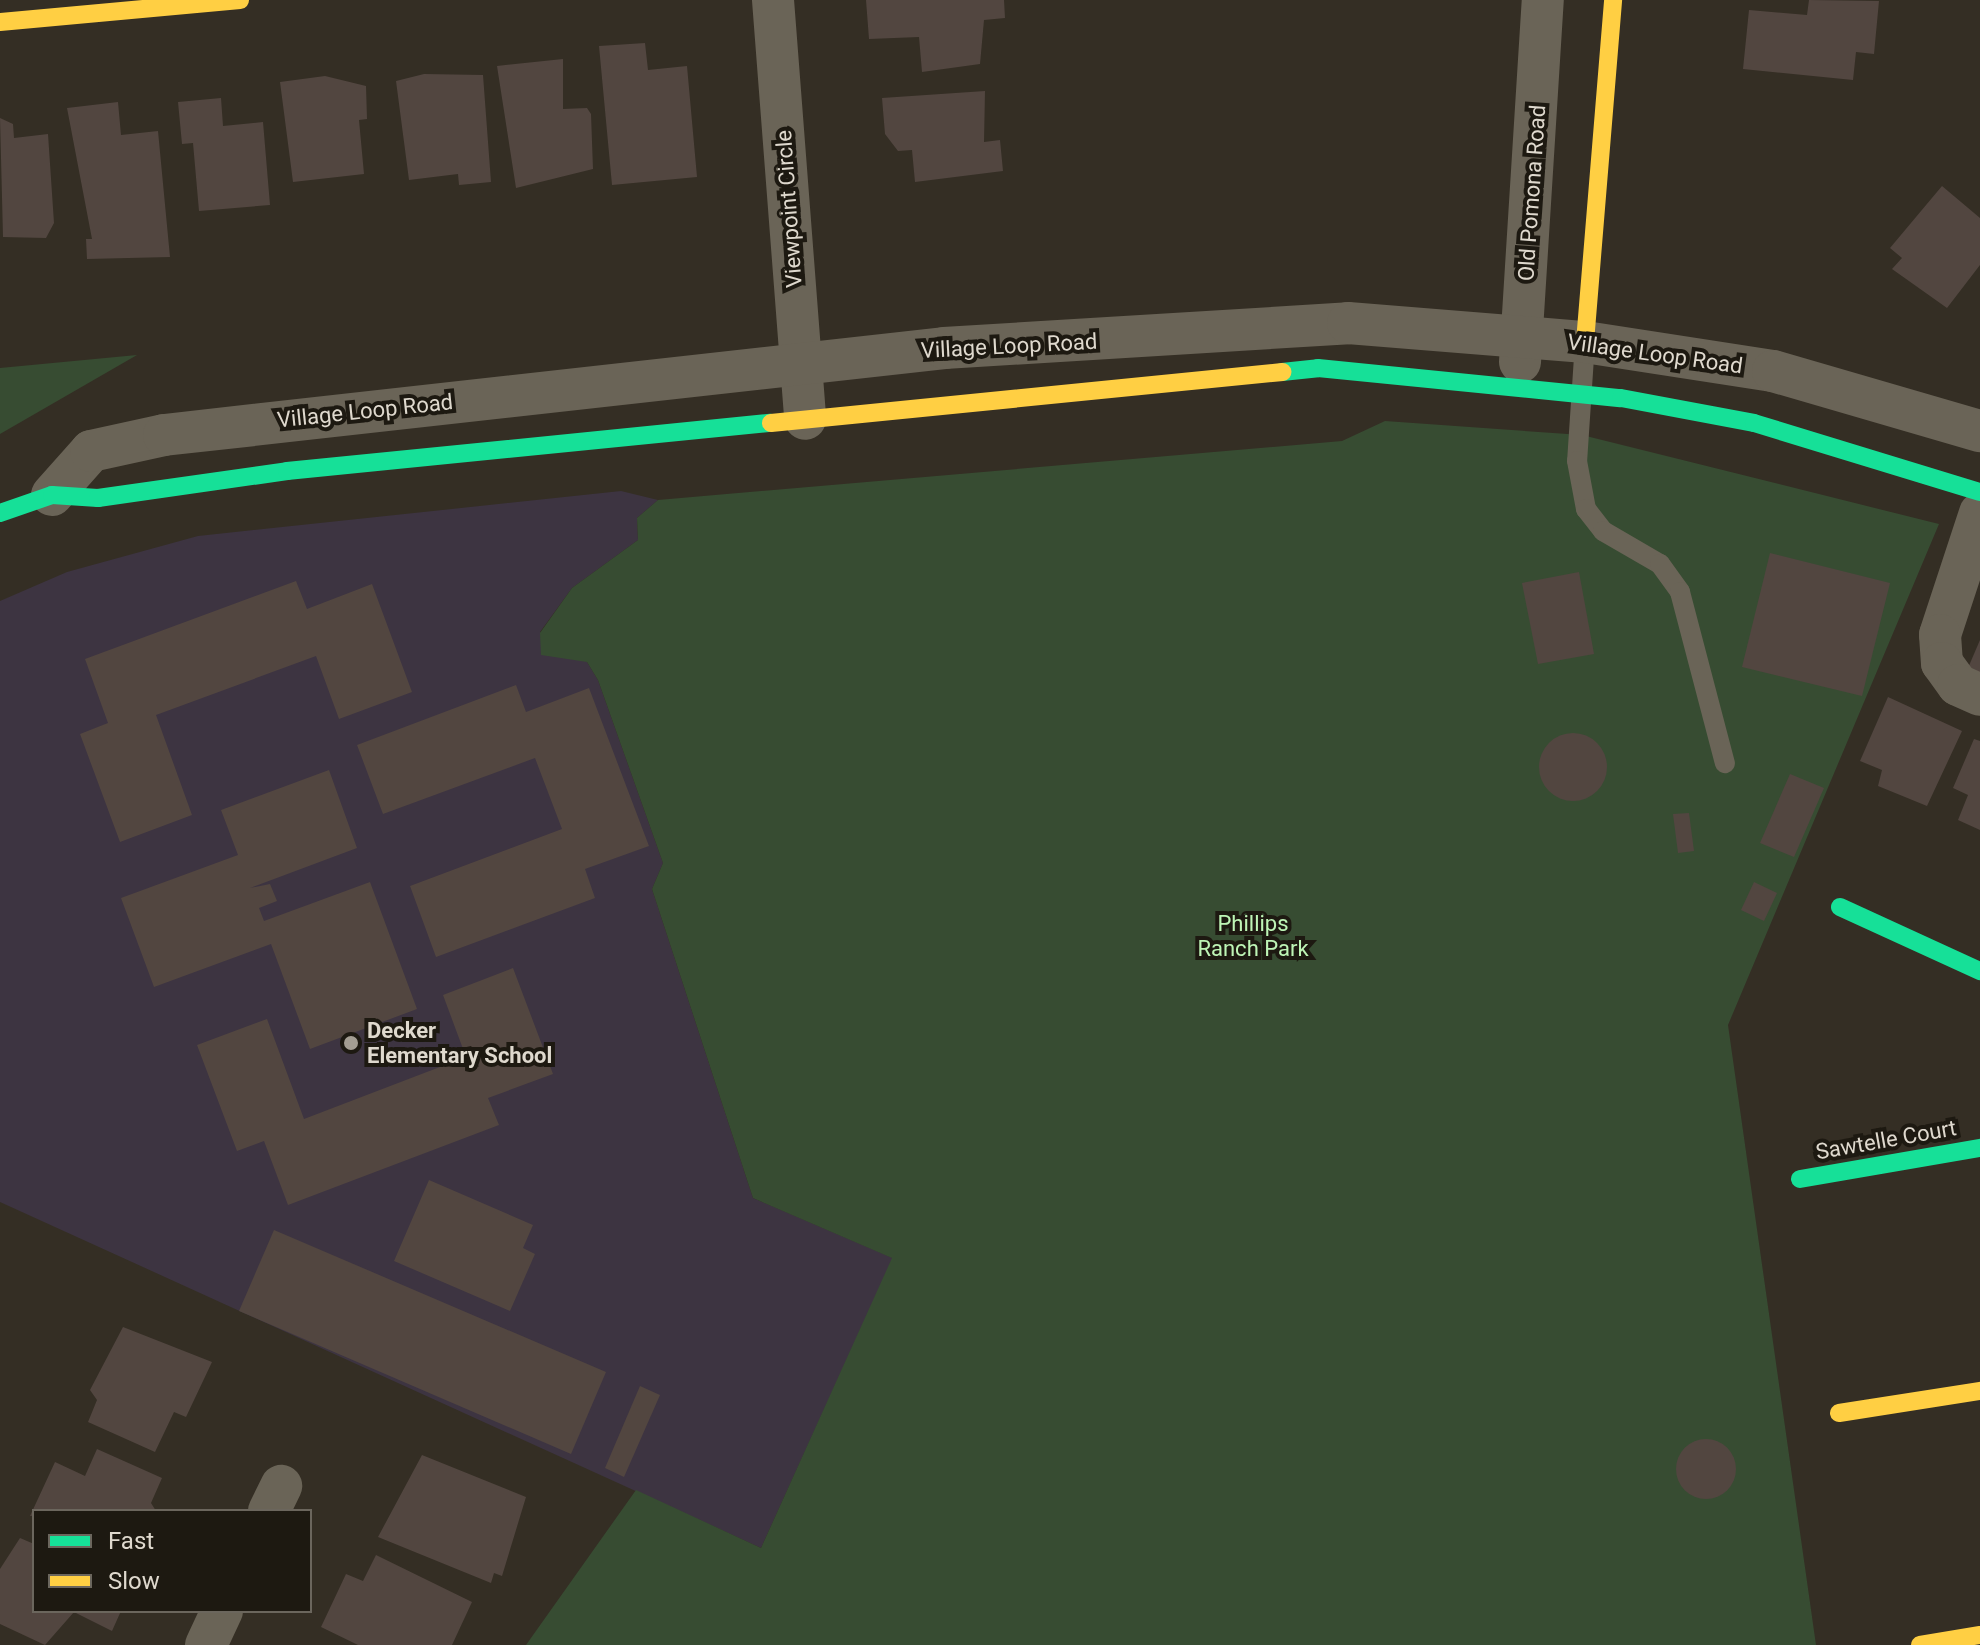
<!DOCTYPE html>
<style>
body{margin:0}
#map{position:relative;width:1980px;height:1645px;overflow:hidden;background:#342e24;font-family:Roboto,sans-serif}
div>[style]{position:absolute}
.education>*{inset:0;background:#3d3441}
.green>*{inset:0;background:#374c32}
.building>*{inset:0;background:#524640}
.round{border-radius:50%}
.lane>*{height:20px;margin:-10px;padding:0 10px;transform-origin:10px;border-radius:10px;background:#6a6457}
.street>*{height:42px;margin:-21px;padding:0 21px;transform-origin:21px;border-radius:21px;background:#6a6457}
.fast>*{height:18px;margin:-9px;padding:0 9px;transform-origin:9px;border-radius:9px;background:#16e098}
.slow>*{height:18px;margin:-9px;padding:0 9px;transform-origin:9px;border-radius:9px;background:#ffcf43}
.dots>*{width:22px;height:22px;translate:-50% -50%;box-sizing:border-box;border:4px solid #1d1911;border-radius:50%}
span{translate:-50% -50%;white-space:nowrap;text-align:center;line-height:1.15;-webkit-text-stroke:8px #1d1911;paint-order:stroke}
.street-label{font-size:22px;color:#dfd9ce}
.park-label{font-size:22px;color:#bef5b6}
.poi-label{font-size:22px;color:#dfd9ce;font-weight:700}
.left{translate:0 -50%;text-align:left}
.legend{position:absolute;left:32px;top:1509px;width:280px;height:104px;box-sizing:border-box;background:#1d1911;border:2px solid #6b665d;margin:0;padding:10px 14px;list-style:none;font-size:24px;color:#dfd9ce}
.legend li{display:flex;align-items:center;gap:16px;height:40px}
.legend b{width:40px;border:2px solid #6b665d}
</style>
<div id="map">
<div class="education">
<i style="clip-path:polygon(621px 491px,658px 500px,637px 518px,638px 540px,572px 588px,540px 632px,587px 662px,598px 680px,663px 863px,652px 889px,753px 1198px,893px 1258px,761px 1548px,0 1202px,0 601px,67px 572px,198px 536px)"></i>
</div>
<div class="green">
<i style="clip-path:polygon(137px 355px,0 434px,0 368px)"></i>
<i style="clip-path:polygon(1385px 421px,1582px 435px,1939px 524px,1728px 1025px,1816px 1645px,526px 1645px,636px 1490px,761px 1548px,892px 1258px,753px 1198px,652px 889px,663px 863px,598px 680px,587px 662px,541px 655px,540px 633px,572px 588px,638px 540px,637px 518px,658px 500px,1342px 441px)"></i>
</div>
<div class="building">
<i style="clip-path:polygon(866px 0,1004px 0,1005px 18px,984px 20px,980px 64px,922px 72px,919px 37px,869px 39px)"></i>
<i style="clip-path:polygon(1809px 0,1879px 1px,1874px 54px,1856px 52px,1853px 80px,1743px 69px,1749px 10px,1807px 15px)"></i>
<i style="clip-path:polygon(645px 43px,648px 70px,687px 66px,697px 177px,612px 185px,599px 46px)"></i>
<i style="clip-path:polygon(563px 59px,563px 109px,587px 108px,591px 114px,593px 169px,516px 188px,497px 66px)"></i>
<i style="clip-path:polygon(424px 74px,483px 75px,491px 182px,459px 185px,458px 174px,409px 180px,396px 81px)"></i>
<i style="clip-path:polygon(325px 76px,366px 86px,367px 119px,359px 120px,364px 174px,293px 182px,280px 82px)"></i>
<i style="clip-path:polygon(985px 91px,984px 142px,1000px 140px,1003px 171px,915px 182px,912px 150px,898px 151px,885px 134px,882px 98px)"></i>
<i style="clip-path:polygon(221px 98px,223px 126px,263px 122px,270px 205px,199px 211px,193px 143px,182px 144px,178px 102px)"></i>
<i style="clip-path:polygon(118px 102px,121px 135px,158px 131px,170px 257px,87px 259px,86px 239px,92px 239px,67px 108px)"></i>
<i style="clip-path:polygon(0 118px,13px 124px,14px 138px,48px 134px,54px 223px,46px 238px,3px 237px)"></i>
<i style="clip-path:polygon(1942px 186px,1980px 218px,1980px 265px,1947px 308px,1892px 269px,1902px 258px,1890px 248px)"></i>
<i style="clip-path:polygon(1770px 553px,1890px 583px,1862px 696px,1742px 667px)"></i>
<i style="clip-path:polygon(1579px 572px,1594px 654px,1538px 664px,1522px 583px)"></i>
<i style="clip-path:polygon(296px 581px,307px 609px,372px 584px,412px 692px,339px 719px,316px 656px,156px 715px,192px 815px,120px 842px,80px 734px,108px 723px,85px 659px)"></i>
<i style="clip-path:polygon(1980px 640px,1980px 673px,1968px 668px)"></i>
<i style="clip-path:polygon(516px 685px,526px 712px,589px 688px,649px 846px,585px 869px,595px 898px,436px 957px,410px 886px,562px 829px,535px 758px,383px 814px,357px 745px)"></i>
<i style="clip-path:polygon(1888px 697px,1962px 731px,1927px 806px,1878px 786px,1882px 770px,1860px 761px)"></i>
<i class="round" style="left:1539px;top:733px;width:68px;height:68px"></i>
<i style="clip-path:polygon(1974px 739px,1980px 741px,1980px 830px,1958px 820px,1968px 795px,1953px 788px)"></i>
<i style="clip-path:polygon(329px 770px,357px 848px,250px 888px,270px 884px,277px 901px,259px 908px,264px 921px,370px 882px,417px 1009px,310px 1049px,271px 944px,154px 987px,121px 898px,238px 855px,221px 810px)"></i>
<i style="clip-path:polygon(1790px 774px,1824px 788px,1794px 857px,1760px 843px)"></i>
<i style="clip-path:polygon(1689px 813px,1694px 851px,1678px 853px,1673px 814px)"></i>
<i style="clip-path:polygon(1754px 882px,1777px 893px,1764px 921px,1741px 910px)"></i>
<i style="clip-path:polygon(513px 968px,553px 1074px,488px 1098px,499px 1125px,288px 1205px,264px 1141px,237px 1151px,197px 1045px,267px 1019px,304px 1119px,466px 1057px,443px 995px)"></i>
<i style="clip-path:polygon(429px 1180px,533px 1225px,523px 1248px,535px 1254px,510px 1311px,394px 1261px)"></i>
<i style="clip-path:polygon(274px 1230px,606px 1372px,571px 1454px,239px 1311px)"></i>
<i style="clip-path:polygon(123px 1327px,212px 1362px,186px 1417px,174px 1412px,155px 1452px,88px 1422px,97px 1400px,90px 1390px)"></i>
<i style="clip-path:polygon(640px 1386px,660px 1395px,624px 1477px,605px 1468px)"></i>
<i class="round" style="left:1676px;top:1439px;width:60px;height:60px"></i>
<i style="clip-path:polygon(97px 1449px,162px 1478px,151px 1503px,156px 1511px,30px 1516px,55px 1462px,85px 1476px)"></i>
<i style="clip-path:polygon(422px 1455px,526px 1497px,502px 1576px,494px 1573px,491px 1583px,378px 1537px)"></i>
<i style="clip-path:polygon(20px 1538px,34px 1544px,34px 1611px,121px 1611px,112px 1631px,74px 1612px,45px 1645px,0 1624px,0 1569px)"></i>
<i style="clip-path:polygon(376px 1555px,472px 1602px,452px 1645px,358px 1645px,321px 1627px,346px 1574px,363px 1581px)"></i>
</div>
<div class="lane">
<i style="left:1585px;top:342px;width:119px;rotate:93.8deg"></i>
<i style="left:1577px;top:461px;width:49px;rotate:79.4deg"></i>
<i style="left:1586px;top:509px;width:28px;rotate:52deg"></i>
<i style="left:1603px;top:531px;width:66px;rotate:30.1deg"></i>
<i style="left:1660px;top:564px;width:34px;rotate:54deg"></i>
<i style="left:1680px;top:592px;width:177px;rotate:75.3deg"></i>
</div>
<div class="street">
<i style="left:773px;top:0;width:420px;rotate:85.6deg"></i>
<i style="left:1520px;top:362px;width:363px;rotate:-86.4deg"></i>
<i style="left:52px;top:495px;width:59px;rotate:-48.4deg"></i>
<i style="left:91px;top:451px;width:75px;rotate:-12.4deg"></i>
<i style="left:164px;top:435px;width:785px;rotate:-6.36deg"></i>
<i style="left:944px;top:348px;width:405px;rotate:-3.5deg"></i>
<i style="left:1348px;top:323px;width:238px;rotate:4.6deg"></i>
<i style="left:1585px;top:342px;width:190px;rotate:8.8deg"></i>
<i style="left:1773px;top:371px;width:216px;rotate:16.2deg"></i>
<i style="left:1980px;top:513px;width:128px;rotate:108.2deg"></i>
<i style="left:1940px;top:635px;width:28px;rotate:86deg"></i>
<i style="left:1942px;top:663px;width:27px;rotate:54deg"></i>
<i style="left:1958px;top:685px;width:24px;rotate:24deg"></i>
<i style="left:269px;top:1511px;width:28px;rotate:-64deg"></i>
<i style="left:206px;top:1645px;width:38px;rotate:-65deg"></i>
</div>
<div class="fast">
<i style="left:1282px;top:372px;width:36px;rotate:-6deg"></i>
<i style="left:1318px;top:368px;width:304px;rotate:5.7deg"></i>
<i style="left:1621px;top:398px;width:135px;rotate:10.6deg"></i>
<i style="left:1754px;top:423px;width:236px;rotate:17deg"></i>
<i style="left:0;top:513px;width:55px;rotate:-19.1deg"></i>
<i style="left:52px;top:495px;width:46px;rotate:3.7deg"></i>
<i style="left:98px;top:498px;width:191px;rotate:-8.1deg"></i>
<i style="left:287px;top:471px;width:486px;rotate:-5.7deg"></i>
<i style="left:1840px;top:907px;width:154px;rotate:24.6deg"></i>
<i style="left:1800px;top:1179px;width:183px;rotate:-9.8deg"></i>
</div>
<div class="slow">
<i style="left:0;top:22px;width:241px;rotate:-5.2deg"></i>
<i style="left:1585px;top:342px;width:343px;rotate:-85.3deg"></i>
<i style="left:771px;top:423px;width:514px;rotate:-5.7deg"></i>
<i style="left:1839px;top:1413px;width:143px;rotate:-8.9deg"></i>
<i style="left:1920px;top:1645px;width:61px;rotate:-9.5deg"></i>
</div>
<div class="dots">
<i style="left:351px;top:1043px;background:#a39d92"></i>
</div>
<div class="street-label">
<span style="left:1532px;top:193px;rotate:-86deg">Old Pomona Road</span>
<span style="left:789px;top:209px;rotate:-94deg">Viewpoint Circle</span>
<span style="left:1009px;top:346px;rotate:-3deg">Village Loop Road</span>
<span style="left:1655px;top:354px;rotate:8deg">Village Loop Road</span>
<span style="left:365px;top:411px;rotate:-6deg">Village Loop Road</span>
<span style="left:1886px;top:1140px;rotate:-10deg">Sawtelle Court</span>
</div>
<div class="park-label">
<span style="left:1253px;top:936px">Phillips<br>Ranch Park</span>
</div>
<div class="poi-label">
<span class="left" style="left:367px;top:1043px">Decker<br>Elementary School</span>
</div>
<ul class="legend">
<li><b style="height:10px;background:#16e098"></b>Fast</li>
<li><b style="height:10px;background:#ffcf43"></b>Slow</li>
</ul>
</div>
